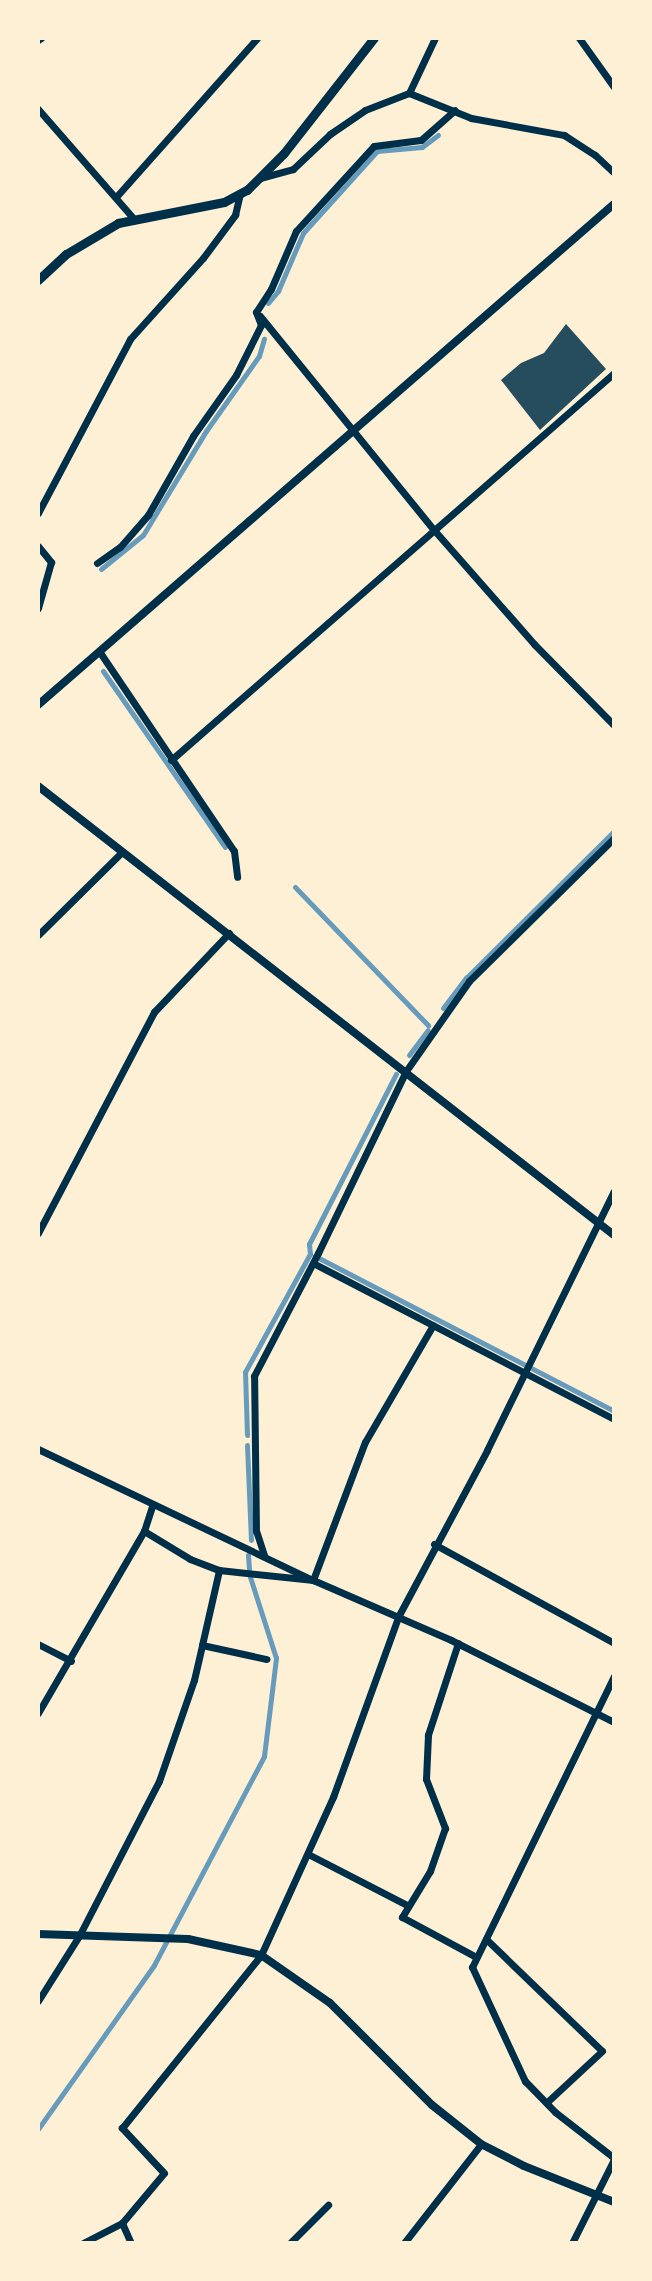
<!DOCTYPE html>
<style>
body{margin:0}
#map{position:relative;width:652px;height:2281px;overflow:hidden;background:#fdf0d5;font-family:"Source Sans 3",sans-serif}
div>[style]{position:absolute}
.stream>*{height:5px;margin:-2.5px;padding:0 2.5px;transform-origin:2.5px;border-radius:2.5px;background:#669bbc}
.building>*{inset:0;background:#264d5e}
.minor>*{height:7px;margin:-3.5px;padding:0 3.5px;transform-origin:3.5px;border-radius:3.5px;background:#003049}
.tertiary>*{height:8px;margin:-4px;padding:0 4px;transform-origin:4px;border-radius:4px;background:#003049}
.secondary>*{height:9px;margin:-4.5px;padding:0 4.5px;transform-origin:4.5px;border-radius:4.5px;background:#003049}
span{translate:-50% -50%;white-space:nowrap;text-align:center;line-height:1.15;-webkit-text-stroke:6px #fdf0d5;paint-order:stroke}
.frame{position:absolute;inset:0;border:40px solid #fdf0d5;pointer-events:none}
</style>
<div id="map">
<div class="stream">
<i style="left:268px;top:303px;width:16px;rotate:-50deg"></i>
<i style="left:278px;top:291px;width:63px;rotate:-66.7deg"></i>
<i style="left:303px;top:233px;width:110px;rotate:-47.9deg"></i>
<i style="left:377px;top:151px;width:45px;rotate:-5.1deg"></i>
<i style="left:422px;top:147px;width:20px;rotate:-37deg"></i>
<i style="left:101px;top:569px;width:54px;rotate:-39deg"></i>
<i style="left:143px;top:535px;width:122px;rotate:-58.8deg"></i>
<i style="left:206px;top:431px;width:92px;rotate:-54.8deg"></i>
<i style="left:259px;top:356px;width:18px;rotate:-74deg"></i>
<i style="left:103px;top:671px;width:214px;rotate:55.3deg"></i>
<i style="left:295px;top:887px;width:192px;rotate:46.1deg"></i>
<i style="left:443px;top:1008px;width:38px;rotate:-53deg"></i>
<i style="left:466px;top:978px;width:209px;rotate:-44.8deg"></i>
<i style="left:409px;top:1055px;width:31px;rotate:-53deg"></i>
<i style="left:315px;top:1256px;width:337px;rotate:27.4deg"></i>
<i style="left:247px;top:1435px;width:63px;rotate:-91.8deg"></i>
<i style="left:245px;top:1372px;width:135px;rotate:-61.2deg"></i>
<i style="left:310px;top:1254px;width:10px;rotate:-96deg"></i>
<i style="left:309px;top:1244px;width:191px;rotate:-62.9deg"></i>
<i style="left:247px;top:1445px;width:95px;rotate:87.6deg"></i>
<i style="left:248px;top:1555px;width:14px;rotate:86deg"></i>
<i style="left:38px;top:2129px;width:201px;rotate:-54.7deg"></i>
<i style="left:154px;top:1965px;width:236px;rotate:-62.2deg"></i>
<i style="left:264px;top:1756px;width:99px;rotate:-83deg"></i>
<i style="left:276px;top:1658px;width:85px;rotate:-107.8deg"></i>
</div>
<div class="building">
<i style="clip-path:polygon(566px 324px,606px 369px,540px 430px,501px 380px,521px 363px,544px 353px)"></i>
</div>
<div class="minor">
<i style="left:579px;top:38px;width:60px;rotate:54.5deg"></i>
<i style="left:38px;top:40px;width:4px;rotate:-34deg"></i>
<i style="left:409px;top:93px;width:61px;rotate:-64.7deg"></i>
<i style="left:38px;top:109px;width:147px;rotate:48.9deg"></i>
<i style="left:260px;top:178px;width:34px;rotate:-15deg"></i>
<i style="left:293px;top:169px;width:51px;rotate:-43.4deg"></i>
<i style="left:330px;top:134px;width:42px;rotate:-34.4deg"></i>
<i style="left:365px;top:110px;width:47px;rotate:-21.1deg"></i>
<i style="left:409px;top:93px;width:67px;rotate:22deg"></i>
<i style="left:471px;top:118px;width:95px;rotate:10.4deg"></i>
<i style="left:564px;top:135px;width:37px;rotate:33deg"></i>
<i style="left:595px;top:155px;width:26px;rotate:43deg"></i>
<i style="left:116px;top:197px;width:213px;rotate:-48.4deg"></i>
<i style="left:260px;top:316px;width:276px;rotate:50.9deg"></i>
<i style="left:434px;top:530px;width:152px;rotate:48.7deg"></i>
<i style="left:534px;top:644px;width:114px;rotate:45.4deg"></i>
<i style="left:38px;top:513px;width:197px;rotate:-62.1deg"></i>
<i style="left:130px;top:339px;width:109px;rotate:-48deg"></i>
<i style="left:203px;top:258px;width:54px;rotate:-53.3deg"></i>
<i style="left:235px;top:215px;width:23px;rotate:-77deg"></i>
<i style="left:38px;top:546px;width:21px;rotate:51deg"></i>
<i style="left:51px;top:562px;width:48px;rotate:105.8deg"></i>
<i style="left:97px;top:563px;width:28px;rotate:-35deg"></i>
<i style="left:120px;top:547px;width:43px;rotate:-48.8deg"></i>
<i style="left:148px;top:515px;width:91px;rotate:-60.3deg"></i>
<i style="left:193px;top:436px;width:75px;rotate:-54.8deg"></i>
<i style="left:236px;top:375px;width:56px;rotate:-63.4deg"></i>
<i style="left:261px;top:325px;width:14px;rotate:-111deg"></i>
<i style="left:256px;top:312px;width:27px;rotate:-57deg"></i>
<i style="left:271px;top:289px;width:63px;rotate:-66.7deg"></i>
<i style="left:296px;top:231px;width:115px;rotate:-47.5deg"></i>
<i style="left:374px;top:146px;width:47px;rotate:-7.3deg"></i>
<i style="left:421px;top:140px;width:45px;rotate:-41.4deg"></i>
<i style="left:99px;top:651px;width:241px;rotate:56deg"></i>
<i style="left:234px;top:851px;width:26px;rotate:83deg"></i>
<i style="left:171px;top:760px;width:588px;rotate:-41.14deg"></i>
<i style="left:38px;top:935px;width:118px;rotate:-44.7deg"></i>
<i style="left:38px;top:1233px;width:250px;rotate:-62.3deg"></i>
<i style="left:154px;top:1012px;width:109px;rotate:-46.5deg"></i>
<i style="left:313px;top:1263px;width:339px;rotate:27.4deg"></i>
<i style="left:38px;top:1449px;width:305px;rotate:25.5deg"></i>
<i style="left:313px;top:1580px;width:150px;rotate:23.5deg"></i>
<i style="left:451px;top:1640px;width:182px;rotate:26.7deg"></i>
<i style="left:144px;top:1531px;width:54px;rotate:31.3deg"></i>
<i style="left:190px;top:1559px;width:31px;rotate:21deg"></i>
<i style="left:219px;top:1570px;width:95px;rotate:6.1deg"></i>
<i style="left:313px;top:1580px;width:147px;rotate:-69.4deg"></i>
<i style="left:365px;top:1442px;width:135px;rotate:-59.8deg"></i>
<i style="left:434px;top:1544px;width:205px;rotate:28.8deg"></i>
<i style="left:264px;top:1555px;width:25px;rotate:-108deg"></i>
<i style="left:256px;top:1531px;width:155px;rotate:-90.7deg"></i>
<i style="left:254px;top:1376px;width:139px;rotate:-62.5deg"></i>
<i style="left:318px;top:1253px;width:202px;rotate:-64.2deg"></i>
<i style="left:406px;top:1071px;width:110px;rotate:-55deg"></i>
<i style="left:469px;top:981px;width:204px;rotate:-44.6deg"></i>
<i style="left:458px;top:1643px;width:97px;rotate:108.1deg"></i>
<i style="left:428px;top:1735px;width:44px;rotate:92.6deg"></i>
<i style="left:426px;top:1779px;width:53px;rotate:68.8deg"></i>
<i style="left:445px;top:1828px;width:46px;rotate:109.2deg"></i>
<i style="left:430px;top:1871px;width:54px;rotate:121.3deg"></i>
<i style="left:402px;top:1917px;width:84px;rotate:28.4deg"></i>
<i style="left:38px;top:1644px;width:37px;rotate:27deg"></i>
<i style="left:202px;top:1645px;width:77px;rotate:-77.2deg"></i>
<i style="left:614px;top:1676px;width:324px;rotate:116deg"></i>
<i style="left:472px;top:1967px;width:126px;rotate:65.1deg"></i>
<i style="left:525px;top:2081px;width:43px;rotate:45.9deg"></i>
<i style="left:555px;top:2112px;width:75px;rotate:37.9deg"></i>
<i style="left:38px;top:1713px;width:211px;rotate:-59.8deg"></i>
<i style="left:144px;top:1531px;width:28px;rotate:-72deg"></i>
<i style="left:308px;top:1854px;width:111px;rotate:27.3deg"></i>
<i style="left:486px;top:1939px;width:161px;rotate:44deg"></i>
<i style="left:602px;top:2051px;width:76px;rotate:137.1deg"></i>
<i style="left:38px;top:2001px;width:77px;rotate:-57.8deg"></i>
<i style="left:79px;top:1936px;width:174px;rotate:-62.7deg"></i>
<i style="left:159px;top:1781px;width:107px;rotate:-70.9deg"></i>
<i style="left:194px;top:1680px;width:36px;rotate:-77deg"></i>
<i style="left:202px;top:1645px;width:66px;rotate:12.3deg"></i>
<i style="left:122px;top:2223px;width:22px;rotate:66deg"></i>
<i style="left:83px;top:2243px;width:44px;rotate:-27.1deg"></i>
<i style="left:122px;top:2223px;width:65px;rotate:-50deg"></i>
<i style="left:164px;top:2173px;width:62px;rotate:-133deg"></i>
<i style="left:122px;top:2128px;width:222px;rotate:-51.2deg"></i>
<i style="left:261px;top:1955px;width:174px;rotate:-65.5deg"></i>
<i style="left:333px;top:1797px;width:191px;rotate:-70.1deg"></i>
<i style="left:398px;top:1617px;width:189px;rotate:-61.9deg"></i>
<i style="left:487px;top:1450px;width:288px;rotate:-63.9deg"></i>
<i style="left:290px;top:2243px;width:54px;rotate:-45deg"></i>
<i style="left:404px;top:2243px;width:125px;rotate:-52.1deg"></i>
<i style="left:572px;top:2243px;width:94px;rotate:-63.4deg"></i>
</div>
<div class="tertiary">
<i style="left:38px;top:705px;width:763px;rotate:-41.02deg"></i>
<i style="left:38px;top:786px;width:730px;rotate:37.94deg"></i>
<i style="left:38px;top:1934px;width:150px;rotate:1.9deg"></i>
<i style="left:188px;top:1939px;width:75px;rotate:12.4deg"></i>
<i style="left:261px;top:1955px;width:84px;rotate:34.8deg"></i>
<i style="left:330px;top:2003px;width:144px;rotate:45deg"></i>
<i style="left:432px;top:2105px;width:63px;rotate:38.5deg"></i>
<i style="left:481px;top:2144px;width:48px;rotate:27.1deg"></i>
<i style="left:524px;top:2166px;width:97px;rotate:21.8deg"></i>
</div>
<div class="secondary">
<i style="left:38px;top:280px;width:38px;rotate:-43deg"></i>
<i style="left:66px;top:254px;width:61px;rotate:-30.8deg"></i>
<i style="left:118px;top:223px;width:108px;rotate:-11.2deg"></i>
<i style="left:224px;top:202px;width:26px;rotate:-28deg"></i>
<i style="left:247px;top:190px;width:52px;rotate:-45deg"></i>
<i style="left:284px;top:153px;width:146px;rotate:-52deg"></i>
</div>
<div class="frame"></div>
</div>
